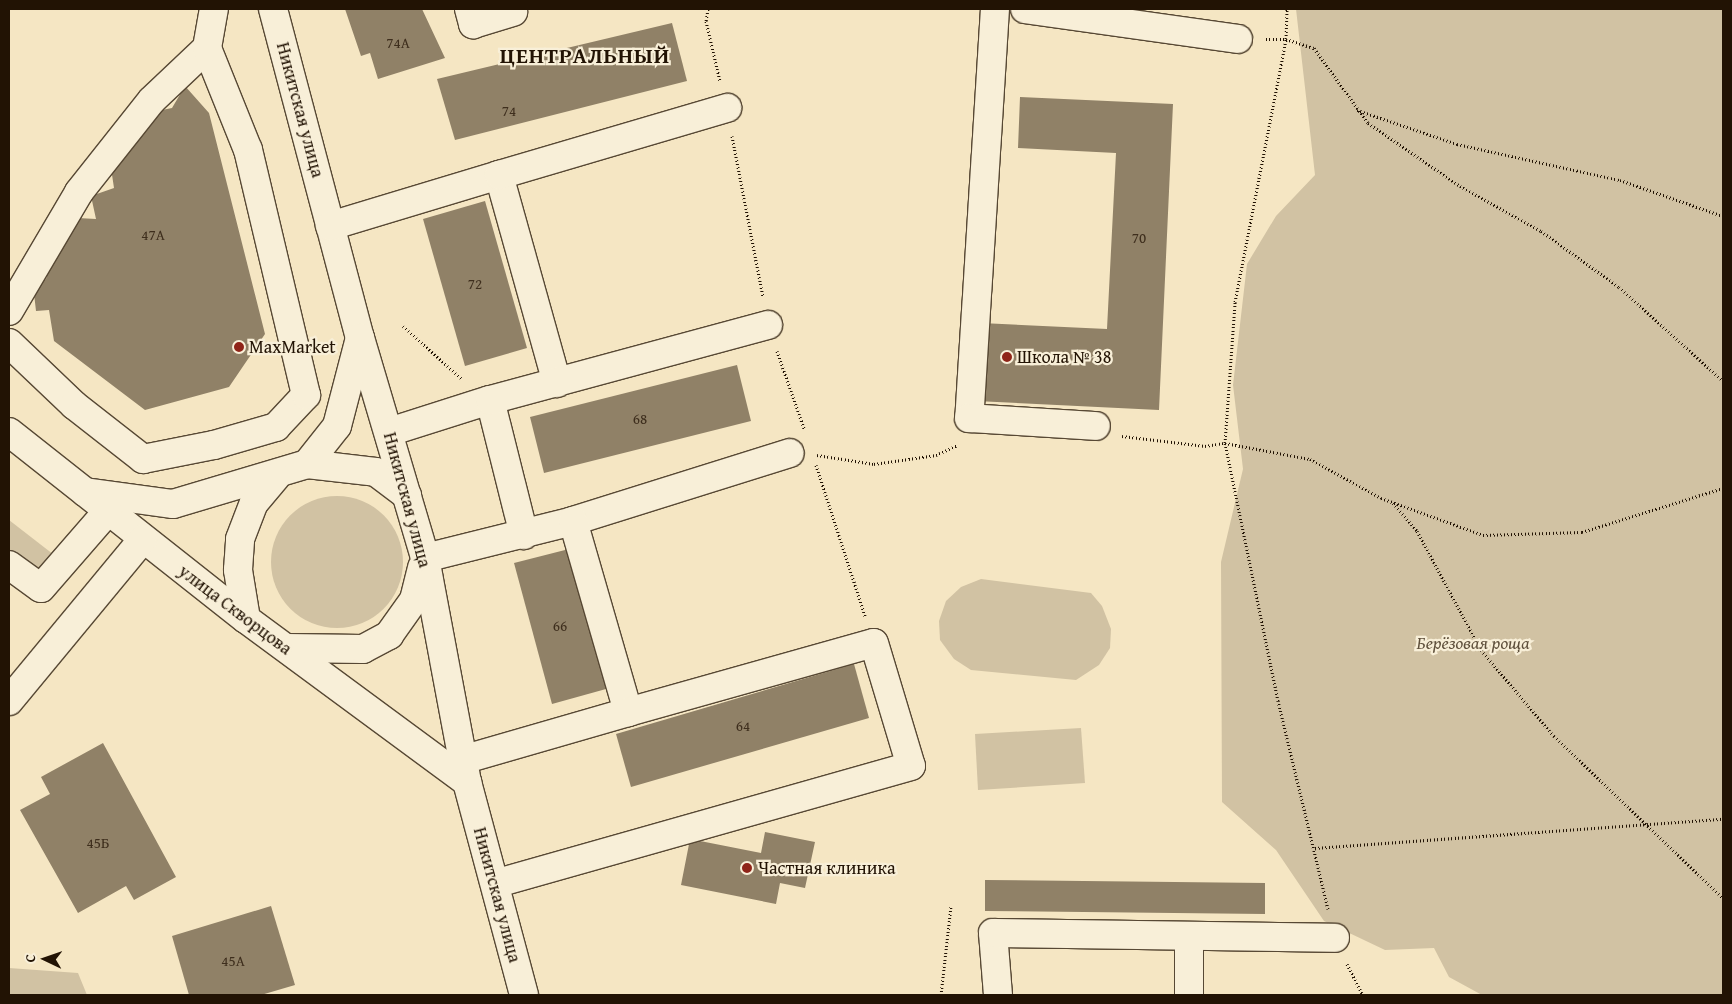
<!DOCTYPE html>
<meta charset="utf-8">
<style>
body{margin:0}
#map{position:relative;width:1732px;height:1004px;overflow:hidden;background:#f5e6c3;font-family:"Gentium Book Plus",serif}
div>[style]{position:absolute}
.green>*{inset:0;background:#d1c2a3}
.round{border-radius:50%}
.building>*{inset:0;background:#908167}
.path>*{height:3px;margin-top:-1.5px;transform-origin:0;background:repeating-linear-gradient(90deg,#221304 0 1px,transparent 0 3.5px)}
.roads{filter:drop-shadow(1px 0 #574834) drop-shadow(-1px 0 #574834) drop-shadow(0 1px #574834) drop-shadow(0 -1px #574834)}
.minor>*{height:28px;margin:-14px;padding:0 14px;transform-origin:14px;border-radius:14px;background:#f8efd8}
.dots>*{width:14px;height:14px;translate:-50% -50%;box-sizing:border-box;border:2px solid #f8efd8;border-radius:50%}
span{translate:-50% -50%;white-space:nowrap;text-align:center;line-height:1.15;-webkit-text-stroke:4.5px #f8efd8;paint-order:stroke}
.number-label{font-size:15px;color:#3e2e1d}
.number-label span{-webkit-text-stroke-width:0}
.street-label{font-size:18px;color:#221304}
.poi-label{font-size:18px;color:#221304}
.left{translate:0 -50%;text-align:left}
.park-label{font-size:18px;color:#5f503c;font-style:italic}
.district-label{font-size:22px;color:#221304;font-weight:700;letter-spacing:1px}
.frame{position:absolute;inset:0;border:10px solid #221304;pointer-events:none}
.north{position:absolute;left:20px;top:934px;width:50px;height:50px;-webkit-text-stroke:4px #f8efd8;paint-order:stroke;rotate:273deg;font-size:14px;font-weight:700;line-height:20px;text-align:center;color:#221304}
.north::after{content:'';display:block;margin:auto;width:18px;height:22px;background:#221304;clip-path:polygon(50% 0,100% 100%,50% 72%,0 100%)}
</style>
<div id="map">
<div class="green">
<i style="clip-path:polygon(1296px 9px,1723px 9px,1723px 995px,1482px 995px,1449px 977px,1434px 948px,1385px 950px,1324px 921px,1276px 850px,1222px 802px,1221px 562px,1243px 469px,1233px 385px,1247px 264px,1276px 216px,1315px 175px)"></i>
<i class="round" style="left:271px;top:496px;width:132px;height:132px"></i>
<i style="clip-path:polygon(9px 520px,58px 558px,52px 566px,35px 572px,9px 558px)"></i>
<i style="clip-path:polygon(981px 579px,1091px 593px,1102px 606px,1111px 629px,1110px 648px,1099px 665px,1076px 680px,971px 670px,954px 659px,940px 640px,939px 621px,946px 601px,961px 587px)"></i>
<i style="clip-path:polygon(1081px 728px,1085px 783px,978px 790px,975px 734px)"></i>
<i style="clip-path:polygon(9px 968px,78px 973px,87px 995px,9px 995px)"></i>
</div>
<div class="building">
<i style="clip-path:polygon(345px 9px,422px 9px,445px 58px,378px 79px,370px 53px,361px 56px)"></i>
<i style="clip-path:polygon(672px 23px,687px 81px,455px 140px,437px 79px)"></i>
<i style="clip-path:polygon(185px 86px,209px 113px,265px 334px,229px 387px,145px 410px,54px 341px,49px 310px,36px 311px,33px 285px,46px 279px,54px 250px,78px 218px,96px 219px,91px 196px,114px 188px,111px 168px,157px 111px,172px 108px)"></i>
<i style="clip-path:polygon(1020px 97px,1173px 104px,1159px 410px,976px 401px,981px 323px,1107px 329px,1116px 153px,1018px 148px)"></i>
<i style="clip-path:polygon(485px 201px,527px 348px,465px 366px,423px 219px)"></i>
<i style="clip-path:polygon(737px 365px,751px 421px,544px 473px,530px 417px)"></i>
<i style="clip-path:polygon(569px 549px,606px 689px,552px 704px,514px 563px)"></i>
<i style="clip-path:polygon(854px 664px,869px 718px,631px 787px,616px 734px)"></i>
<i style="clip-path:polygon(103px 743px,176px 877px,134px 900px,126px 886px,78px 913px,20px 810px,50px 794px,41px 777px)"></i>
<i style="clip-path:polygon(765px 832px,815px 842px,805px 888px,780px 883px,776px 904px,681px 885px,690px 839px,761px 853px)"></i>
<i style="clip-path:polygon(985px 880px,1265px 883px,1265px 914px,985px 911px)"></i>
<i style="clip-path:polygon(271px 906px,295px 985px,261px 995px,189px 995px,172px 936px)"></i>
</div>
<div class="path">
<i style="left:708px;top:9px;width:12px;rotate:99deg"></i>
<i style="left:706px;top:21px;width:62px;rotate:76.9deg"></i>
<i style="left:1266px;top:39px;width:20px"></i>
<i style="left:1286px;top:39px;width:30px;rotate:-88deg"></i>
<i style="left:1357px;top:110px;width:106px;rotate:18.8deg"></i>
<i style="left:1457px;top:144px;width:167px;rotate:12.5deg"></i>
<i style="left:1620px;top:180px;width:109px;rotate:19.3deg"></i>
<i style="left:732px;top:136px;width:164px;rotate:79.1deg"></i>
<i style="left:403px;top:326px;width:79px;rotate:41.9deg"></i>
<i style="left:777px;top:351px;width:82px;rotate:70.7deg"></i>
<i style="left:1122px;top:436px;width:84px;rotate:6.9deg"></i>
<i style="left:1205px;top:446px;width:20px;rotate:-9deg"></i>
<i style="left:1225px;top:443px;width:86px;rotate:10.7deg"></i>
<i style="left:1310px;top:459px;width:81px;rotate:28.8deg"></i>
<i style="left:1381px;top:498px;width:109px;rotate:19.9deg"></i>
<i style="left:1483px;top:535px;width:99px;rotate:-1.7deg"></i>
<i style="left:1582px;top:532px;width:148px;rotate:-17.3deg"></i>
<i style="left:817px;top:455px;width:58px;rotate:9deg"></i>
<i style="left:874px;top:464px;width:63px;rotate:-8.3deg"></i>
<i style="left:936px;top:455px;width:23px;rotate:-25deg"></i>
<i style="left:816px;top:465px;width:159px;rotate:72deg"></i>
<i style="left:1393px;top:503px;width:37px;rotate:49deg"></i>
<i style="left:1417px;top:531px;width:135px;rotate:61.7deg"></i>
<i style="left:1481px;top:650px;width:113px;rotate:49.7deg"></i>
<i style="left:1554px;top:736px;width:234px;rotate:43.8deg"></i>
<i style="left:1315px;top:848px;width:409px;rotate:-4.1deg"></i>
<i style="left:1328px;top:909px;width:214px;rotate:-103.5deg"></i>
<i style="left:1278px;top:701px;width:263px;rotate:-101.6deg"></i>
<i style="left:1225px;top:443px;width:141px;rotate:-85.9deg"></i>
<i style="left:1235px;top:302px;width:268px;rotate:-79deg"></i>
<i style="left:1286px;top:39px;width:29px;rotate:18deg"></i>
<i style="left:1314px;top:48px;width:92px;rotate:54.2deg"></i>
<i style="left:1368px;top:123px;width:112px;rotate:34.4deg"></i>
<i style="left:1460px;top:186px;width:93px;rotate:29.1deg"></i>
<i style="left:1541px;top:231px;width:96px;rotate:35.7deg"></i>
<i style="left:1619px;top:287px;width:140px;rotate:42.1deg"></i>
<i style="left:1347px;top:964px;width:35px;rotate:63deg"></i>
<i style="left:941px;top:995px;width:90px;rotate:-83.6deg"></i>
</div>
<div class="roads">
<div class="minor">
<i style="left:273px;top:9px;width:340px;rotate:75.2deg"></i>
<i style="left:360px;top:338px;width:229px;rotate:73.5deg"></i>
<i style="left:425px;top:558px;width:228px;rotate:79.4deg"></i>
<i style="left:467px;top:782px;width:220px;rotate:75deg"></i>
<i style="left:469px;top:9px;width:16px;rotate:75deg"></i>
<i style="left:473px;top:24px;width:42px;rotate:-16.7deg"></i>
<i style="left:995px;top:9px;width:410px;rotate:93.6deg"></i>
<i style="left:969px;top:418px;width:127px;rotate:3.6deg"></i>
<i style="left:1025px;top:9px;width:215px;rotate:8deg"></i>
<i style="left:330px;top:226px;width:177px;rotate:-16.8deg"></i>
<i style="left:9px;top:311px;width:138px;rotate:-59.5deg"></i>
<i style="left:79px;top:192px;width:117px;rotate:-51.6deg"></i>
<i style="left:152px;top:100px;width:76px;rotate:-43.4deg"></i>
<i style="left:9px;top:343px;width:90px;rotate:43.6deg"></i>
<i style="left:74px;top:405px;width:88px;rotate:38deg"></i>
<i style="left:143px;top:459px;width:72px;rotate:-11.2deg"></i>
<i style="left:214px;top:445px;width:65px;rotate:-16.2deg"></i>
<i style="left:276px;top:427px;width:44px;rotate:-46.8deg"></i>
<i style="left:306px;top:395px;width:252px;rotate:-103.3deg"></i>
<i style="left:248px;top:150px;width:110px;rotate:-111.9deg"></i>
<i style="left:207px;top:48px;width:40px;rotate:-80deg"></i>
<i style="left:557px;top:383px;width:216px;rotate:-105.6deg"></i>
<i style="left:499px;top:175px;width:238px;rotate:-16.4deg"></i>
<i style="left:9px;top:432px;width:302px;rotate:38.3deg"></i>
<i style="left:246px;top:619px;width:275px;rotate:36.4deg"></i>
<i style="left:389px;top:432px;width:106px;rotate:-17.6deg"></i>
<i style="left:307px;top:464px;width:48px;rotate:-51.7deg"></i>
<i style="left:337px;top:426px;width:91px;rotate:-75.4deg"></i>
<i style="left:85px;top:492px;width:89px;rotate:7.8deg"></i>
<i style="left:173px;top:504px;width:140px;rotate:-16.6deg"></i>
<i style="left:307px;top:464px;width:69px;rotate:6.6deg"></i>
<i style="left:376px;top:472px;width:39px;rotate:37deg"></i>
<i style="left:573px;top:521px;width:227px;rotate:-17.4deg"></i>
<i style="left:524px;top:535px;width:139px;rotate:-104.1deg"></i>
<i style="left:490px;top:400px;width:288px;rotate:-15.1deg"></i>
<i style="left:425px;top:558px;width:153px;rotate:-14deg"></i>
<i style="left:573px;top:521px;width:199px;rotate:73.9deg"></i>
<i style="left:628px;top:712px;width:255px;rotate:-15.7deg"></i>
<i style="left:874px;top:643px;width:128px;rotate:73.3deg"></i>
<i style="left:911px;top:766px;width:432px;rotate:164.2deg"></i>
<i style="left:9px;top:565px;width:39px;rotate:36deg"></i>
<i style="left:41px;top:588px;width:102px;rotate:-49deg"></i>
<i style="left:246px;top:619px;width:50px;rotate:-99.3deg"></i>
<i style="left:238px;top:570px;width:31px;rotate:-86deg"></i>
<i style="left:240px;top:539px;width:39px;rotate:-69deg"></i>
<i style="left:254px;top:503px;width:34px;rotate:-50deg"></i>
<i style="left:287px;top:648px;width:76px;rotate:0.8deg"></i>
<i style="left:363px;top:649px;width:30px;rotate:-28deg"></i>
<i style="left:389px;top:635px;width:43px;rotate:-54.5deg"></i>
<i style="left:414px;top:600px;width:34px;rotate:-76deg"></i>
<i style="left:9px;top:701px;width:210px;rotate:-50.4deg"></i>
<i style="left:462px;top:760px;width:173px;rotate:-16.1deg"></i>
<i style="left:998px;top:995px;width:62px;rotate:-94.6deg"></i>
<i style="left:993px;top:933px;width:342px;rotate:0.8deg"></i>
<i style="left:1189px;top:995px;width:59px;rotate:-90deg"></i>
</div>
</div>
<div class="dots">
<i style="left:239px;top:347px;background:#8f2418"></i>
<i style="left:1007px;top:357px;background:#8f2418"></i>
<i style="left:747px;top:868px;background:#8f2418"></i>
</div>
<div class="number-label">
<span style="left:398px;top:43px">74А</span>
<span style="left:509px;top:111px">74</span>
<span style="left:153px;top:235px">47А</span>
<span style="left:1139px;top:238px">70</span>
<span style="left:475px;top:284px">72</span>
<span style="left:640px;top:419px">68</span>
<span style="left:560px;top:626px">66</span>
<span style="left:743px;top:726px">64</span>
<span style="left:98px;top:843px">45Б</span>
<span style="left:233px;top:961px">45А</span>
</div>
<div class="street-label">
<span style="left:300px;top:110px;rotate:75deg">Никитская улица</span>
<span style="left:407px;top:500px;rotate:75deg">Никитская улица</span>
<span style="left:235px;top:610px;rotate:37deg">улица Скворцова</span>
<span style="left:497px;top:895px;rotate:75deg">Никитская улица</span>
</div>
<div class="poi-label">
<span class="left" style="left:249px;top:347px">MaxMarket</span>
<span class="left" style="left:1017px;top:357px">Школа № 38</span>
<span class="left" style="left:758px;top:868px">Частная клиника</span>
</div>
<div class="park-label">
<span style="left:1473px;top:643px">Берёзовая роща</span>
</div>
<div class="district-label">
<span style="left:585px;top:56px">ЦЕНТРАЛЬНЫЙ</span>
</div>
<div class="frame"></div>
<div class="north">С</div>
</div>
